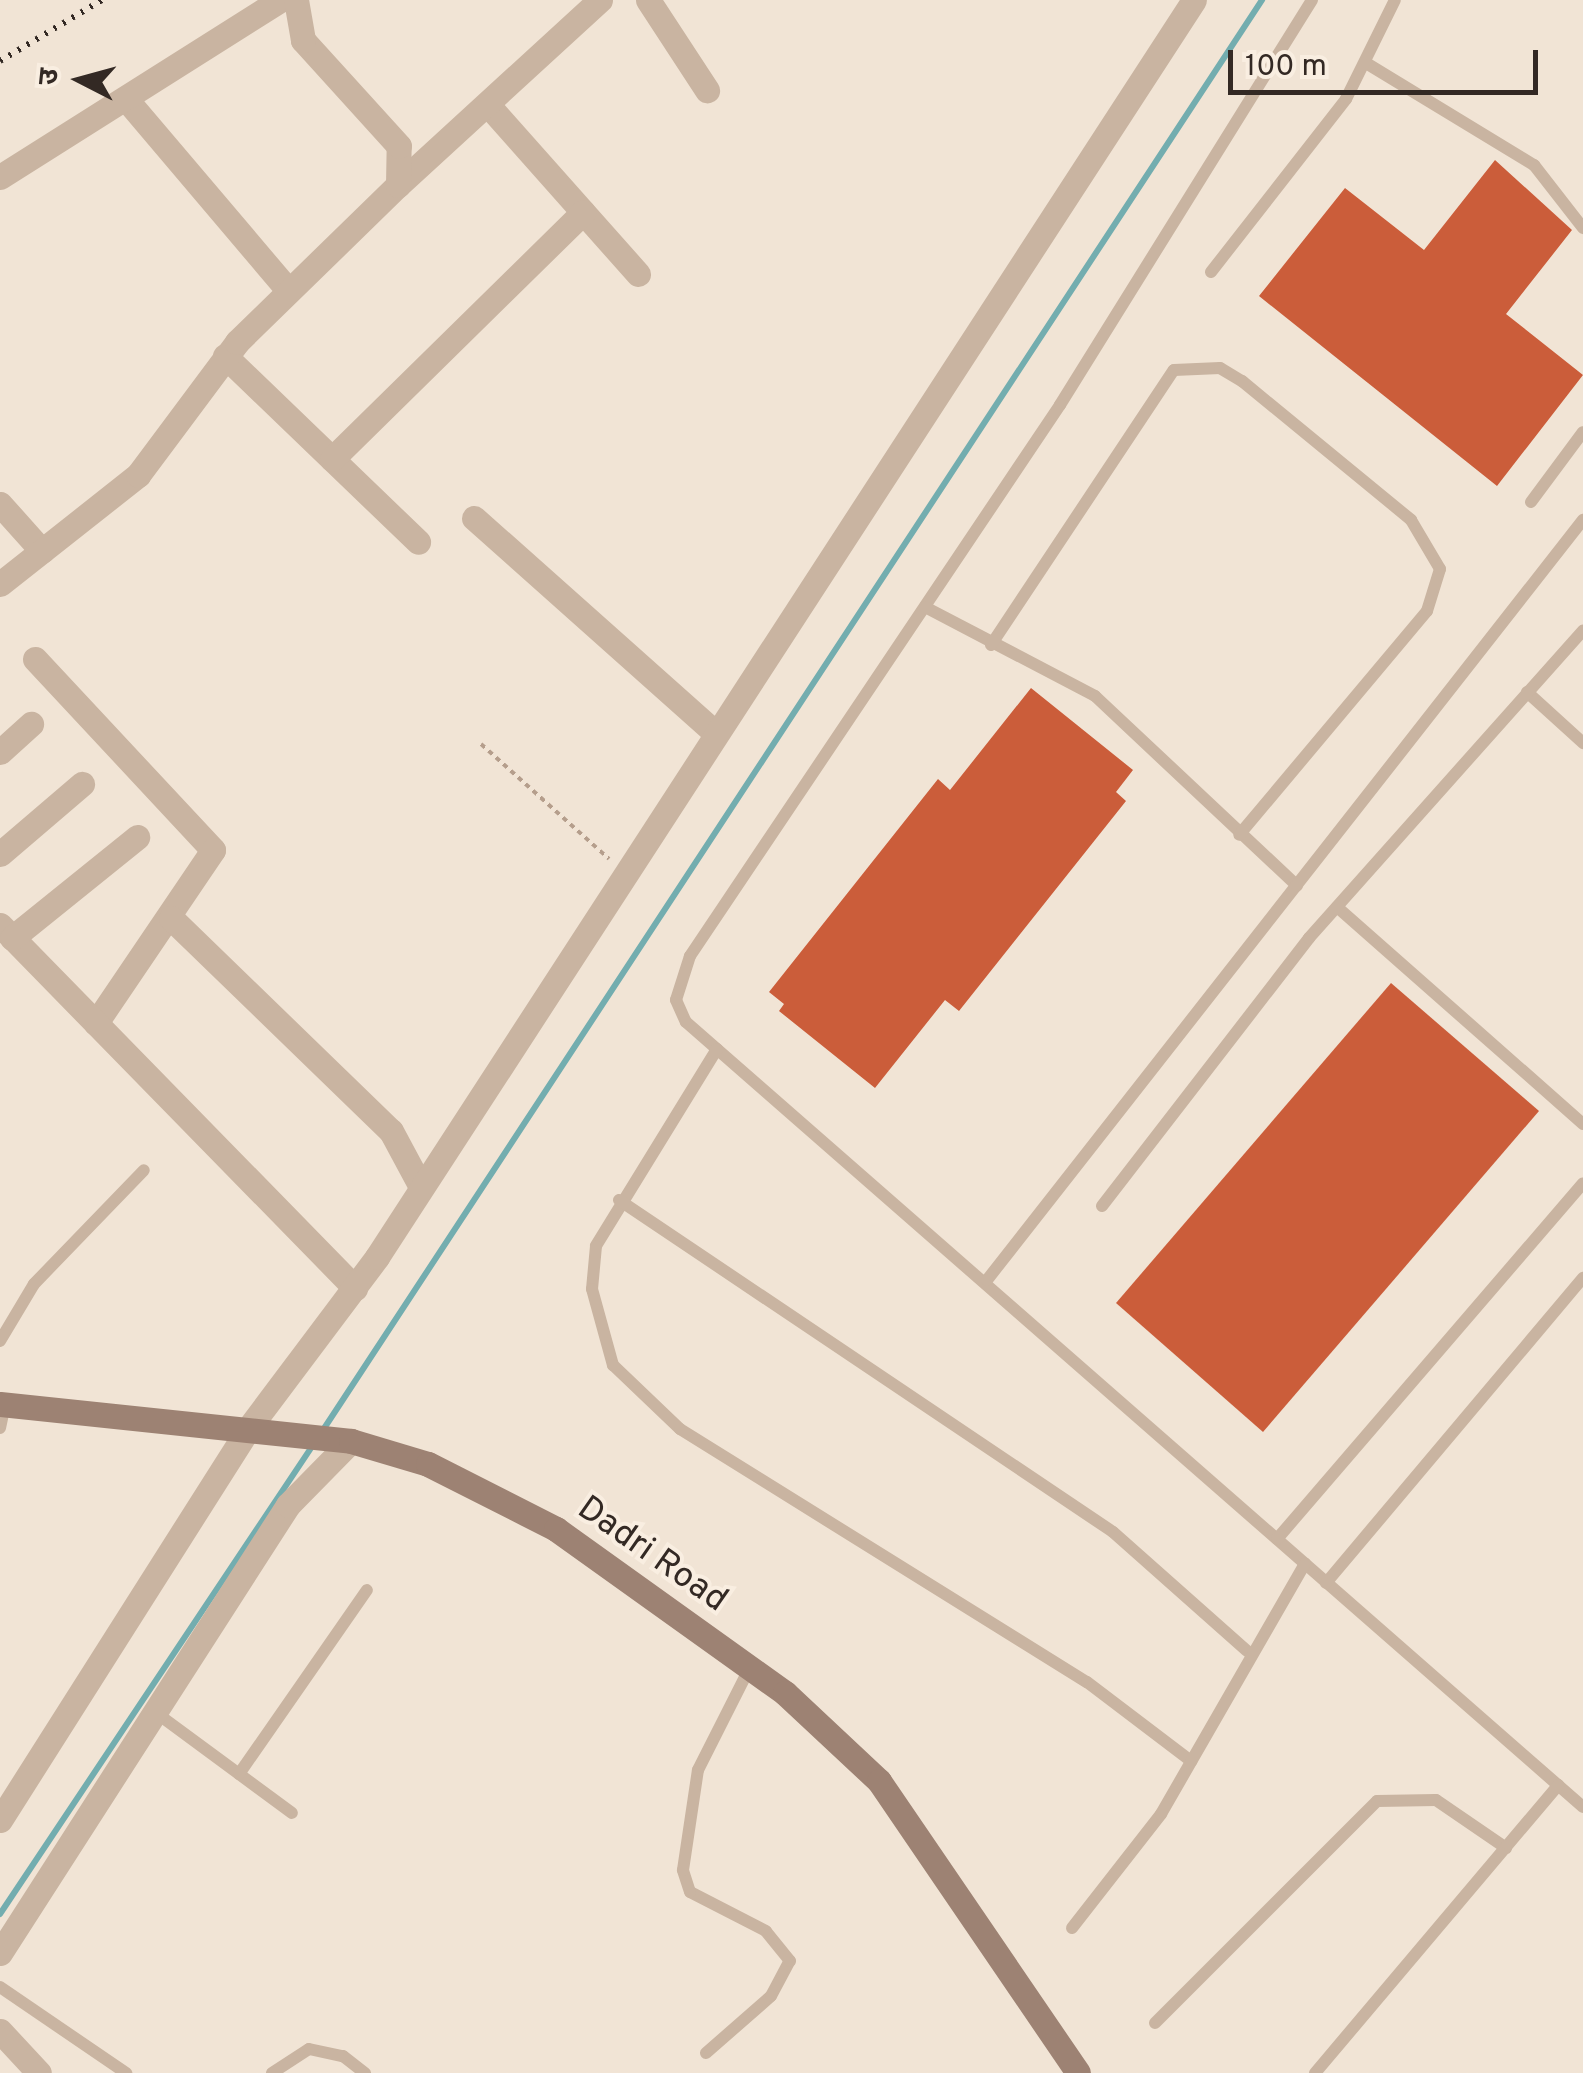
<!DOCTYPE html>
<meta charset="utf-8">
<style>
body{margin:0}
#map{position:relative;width:1583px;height:2073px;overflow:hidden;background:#f1e4d5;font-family:Overpass,"Noto Sans Devanagari",sans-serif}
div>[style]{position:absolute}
.stream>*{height:6px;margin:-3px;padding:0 3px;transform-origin:3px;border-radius:3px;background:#73adaf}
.building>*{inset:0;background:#cb5d3a}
.path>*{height:4px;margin-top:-2px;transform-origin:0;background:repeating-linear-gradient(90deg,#b59e8c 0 5px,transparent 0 10px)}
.service>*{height:12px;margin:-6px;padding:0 6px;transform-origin:6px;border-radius:6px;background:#c9b4a1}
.minor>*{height:25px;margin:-12.5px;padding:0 12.5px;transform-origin:12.5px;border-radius:12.5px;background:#c9b4a1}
.secondary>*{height:25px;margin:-12.5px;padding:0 12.5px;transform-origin:12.5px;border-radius:12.5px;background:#9d8273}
.rail>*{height:6px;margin-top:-3px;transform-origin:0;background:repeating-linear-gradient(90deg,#332924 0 2.5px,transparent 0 10.5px)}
span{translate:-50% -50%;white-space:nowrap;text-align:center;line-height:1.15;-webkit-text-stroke:8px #f9eee1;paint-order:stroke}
.street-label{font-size:35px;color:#332924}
.north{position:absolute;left:30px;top:30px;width:100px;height:100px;-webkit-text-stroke:8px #f9eee1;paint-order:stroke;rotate:276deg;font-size:28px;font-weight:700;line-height:40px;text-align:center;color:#332924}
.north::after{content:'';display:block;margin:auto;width:35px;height:45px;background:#332924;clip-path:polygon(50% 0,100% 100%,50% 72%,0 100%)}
.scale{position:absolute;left:1228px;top:50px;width:310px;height:45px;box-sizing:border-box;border:5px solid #332924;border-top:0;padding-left:12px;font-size:30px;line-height:35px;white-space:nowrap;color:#332924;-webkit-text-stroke:8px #f9eee1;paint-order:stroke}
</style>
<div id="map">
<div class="stream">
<i style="left:323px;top:1430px;width:1711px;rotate:-56.71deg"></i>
<i style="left:0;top:1914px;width:564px;rotate:-56.28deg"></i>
</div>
<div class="building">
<i style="clip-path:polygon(1495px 160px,1572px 230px,1506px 314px,1583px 375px,1497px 486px,1259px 296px,1345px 188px,1424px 250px)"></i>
<i style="clip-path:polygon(1031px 688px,1133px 770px,1116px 792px,1126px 801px,959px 1011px,945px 1000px,875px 1088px,779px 1011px,784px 1004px,769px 992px,938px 779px,950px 790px)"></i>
<i style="clip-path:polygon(1391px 983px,1539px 1111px,1263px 1432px,1116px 1303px)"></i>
</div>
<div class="path">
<i style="left:481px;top:744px;width:172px;rotate:41.9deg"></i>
</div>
<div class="service">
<i style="left:1312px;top:0;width:477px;rotate:121.9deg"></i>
<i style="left:1060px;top:405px;width:664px;rotate:123.88deg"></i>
<i style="left:690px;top:956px;width:46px;rotate:107.7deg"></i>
<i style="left:676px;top:1000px;width:24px;rotate:66deg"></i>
<i style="left:686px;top:1022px;width:1192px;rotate:41.19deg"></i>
<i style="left:1366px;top:63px;width:197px;rotate:31.3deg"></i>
<i style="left:1534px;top:165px;width:80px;rotate:52.1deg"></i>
<i style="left:1211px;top:272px;width:219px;rotate:-52deg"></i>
<i style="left:1346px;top:99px;width:110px;rotate:-63.7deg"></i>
<i style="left:1531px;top:502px;width:87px;rotate:-53.4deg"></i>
<i style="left:925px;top:607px;width:192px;rotate:27.6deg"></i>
<i style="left:1095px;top:696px;width:277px;rotate:43.2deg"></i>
<i style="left:991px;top:645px;width:330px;rotate:-56.4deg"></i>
<i style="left:1174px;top:370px;width:46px;rotate:-2.5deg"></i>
<i style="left:1220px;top:368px;width:26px;rotate:31deg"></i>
<i style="left:1242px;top:381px;width:219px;rotate:39.4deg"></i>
<i style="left:1411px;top:520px;width:57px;rotate:59.4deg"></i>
<i style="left:1440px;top:569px;width:44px;rotate:107.2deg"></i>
<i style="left:1427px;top:611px;width:292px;rotate:130deg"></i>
<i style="left:1527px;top:692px;width:76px;rotate:42.3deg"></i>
<i style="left:1337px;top:907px;width:328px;rotate:41.4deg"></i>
<i style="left:717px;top:1049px;width:231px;rotate:121.6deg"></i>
<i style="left:596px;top:1246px;width:43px;rotate:95.3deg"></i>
<i style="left:592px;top:1289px;width:79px;rotate:74.6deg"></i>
<i style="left:613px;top:1365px;width:93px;rotate:43.7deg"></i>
<i style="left:680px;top:1429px;width:479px;rotate:31.9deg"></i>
<i style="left:1087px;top:1682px;width:131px;rotate:37.2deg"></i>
<i style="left:619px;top:1200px;width:595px;rotate:33.9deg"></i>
<i style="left:1113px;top:1532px;width:179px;rotate:41.6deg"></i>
<i style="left:1102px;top:1206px;width:339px;rotate:-52.3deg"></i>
<i style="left:1309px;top:938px;width:412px;rotate:-48.3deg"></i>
<i style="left:987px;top:1280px;width:966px;rotate:-51.9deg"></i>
<i style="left:0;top:1341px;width:66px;rotate:-59.2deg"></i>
<i style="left:34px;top:1284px;width:158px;rotate:-46deg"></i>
<i style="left:0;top:1428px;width:25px;rotate:-78deg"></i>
<i style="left:1277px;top:1539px;width:469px;rotate:-49.3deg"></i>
<i style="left:1326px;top:1583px;width:399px;rotate:-49.9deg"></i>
<i style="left:155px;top:1712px;width:170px;rotate:36.4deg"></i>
<i style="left:239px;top:1774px;width:224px;rotate:-55.2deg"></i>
<i style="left:1072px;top:1928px;width:145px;rotate:-52deg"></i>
<i style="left:1161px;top:1814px;width:289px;rotate:-60.1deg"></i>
<i style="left:0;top:1987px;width:153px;rotate:34.3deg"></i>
<i style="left:1155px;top:2023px;width:314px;rotate:-45deg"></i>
<i style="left:1377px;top:1801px;width:59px;rotate:-1deg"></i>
<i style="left:1436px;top:1800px;width:85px;rotate:34.4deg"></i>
<i style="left:706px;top:2053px;width:86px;rotate:-41.2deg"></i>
<i style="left:771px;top:1996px;width:40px;rotate:-62deg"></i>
<i style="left:790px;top:1961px;width:38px;rotate:-129deg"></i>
<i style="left:766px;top:1931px;width:85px;rotate:-152.8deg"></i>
<i style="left:690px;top:1892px;width:23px;rotate:-108deg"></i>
<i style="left:683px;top:1870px;width:101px;rotate:-81.5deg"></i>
<i style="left:698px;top:1770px;width:115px;rotate:-63.2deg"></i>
<i style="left:272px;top:2073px;width:44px;rotate:-33deg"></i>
<i style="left:309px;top:2049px;width:35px;rotate:12deg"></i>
<i style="left:343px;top:2056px;width:28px;rotate:38deg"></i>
<i style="left:1315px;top:2073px;width:377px;rotate:-49.8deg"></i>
</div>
<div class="minor">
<i style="left:648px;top:0;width:108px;rotate:56.8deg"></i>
<i style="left:126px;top:99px;width:250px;rotate:49.7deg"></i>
<i style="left:488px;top:105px;width:226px;rotate:48.4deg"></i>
<i style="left:0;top:177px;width:331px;rotate:-32.3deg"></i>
<i style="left:398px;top:185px;width:274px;rotate:-42.5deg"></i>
<i style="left:225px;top:356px;width:268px;rotate:43.9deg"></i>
<i style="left:332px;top:459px;width:352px;rotate:-44.5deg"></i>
<i style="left:0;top:504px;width:63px;rotate:48.2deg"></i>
<i style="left:474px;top:518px;width:322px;rotate:41.7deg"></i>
<i style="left:0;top:584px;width:176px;rotate:-38.3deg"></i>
<i style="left:138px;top:475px;width:166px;rotate:-53.3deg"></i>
<i style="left:237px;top:342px;width:225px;rotate:-44.3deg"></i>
<i style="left:398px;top:185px;width:39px;rotate:-89deg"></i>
<i style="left:399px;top:146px;width:143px;rotate:-132.2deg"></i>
<i style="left:303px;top:40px;width:41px;rotate:-99.9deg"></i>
<i style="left:35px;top:659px;width:261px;rotate:47deg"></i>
<i style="left:213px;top:850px;width:209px;rotate:124.1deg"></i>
<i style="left:0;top:752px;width:42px;rotate:-42.1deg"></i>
<i style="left:0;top:854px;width:108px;rotate:-40.5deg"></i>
<i style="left:171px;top:918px;width:306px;rotate:44.1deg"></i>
<i style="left:391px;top:1131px;width:64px;rotate:61.8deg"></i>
<i style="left:0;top:925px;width:508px;rotate:45.64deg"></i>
<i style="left:12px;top:938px;width:161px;rotate:-38.9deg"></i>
<i style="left:0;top:1820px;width:463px;rotate:-57.6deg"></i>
<i style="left:248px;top:1429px;width:215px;rotate:-53.1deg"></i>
<i style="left:377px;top:1257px;width:1499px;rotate:-56.98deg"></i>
<i style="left:0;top:1953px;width:533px;rotate:-57.26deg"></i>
<i style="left:288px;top:1505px;width:90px;rotate:-45.5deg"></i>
<i style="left:0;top:2031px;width:57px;rotate:47.1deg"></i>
</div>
<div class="secondary">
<i style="left:0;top:1404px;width:353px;rotate:6deg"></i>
<i style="left:351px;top:1441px;width:80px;rotate:16.6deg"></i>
<i style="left:428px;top:1464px;width:144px;rotate:26.9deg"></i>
<i style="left:556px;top:1529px;width:282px;rotate:35.6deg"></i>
<i style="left:785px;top:1693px;width:129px;rotate:43.1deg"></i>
<i style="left:879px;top:1781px;width:353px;rotate:55.7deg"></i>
</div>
<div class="rail">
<i style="left:0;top:61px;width:119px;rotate:-30.9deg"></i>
</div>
<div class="street-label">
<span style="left:652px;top:1555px;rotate:35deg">Dadri Road</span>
</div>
<div class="north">उ</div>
<div class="scale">100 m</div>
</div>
